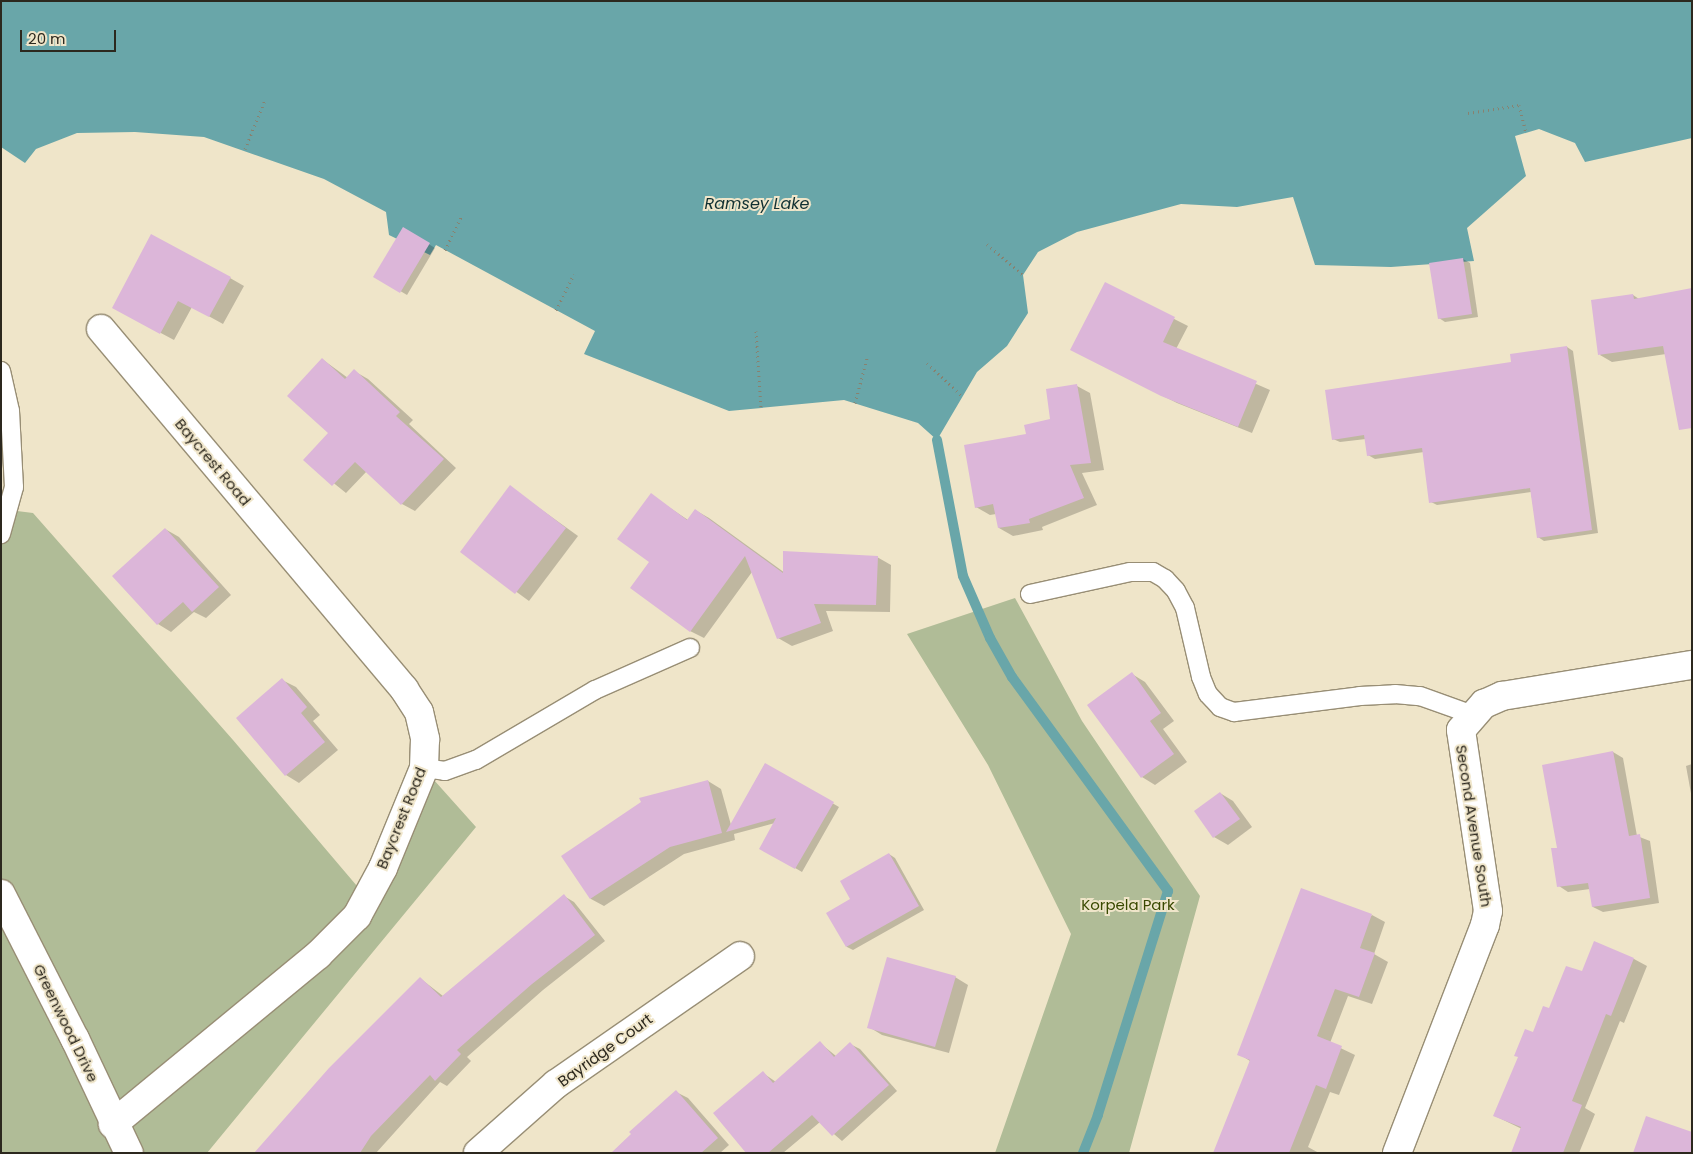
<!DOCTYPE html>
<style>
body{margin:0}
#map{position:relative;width:1693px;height:1154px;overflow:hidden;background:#efe5c9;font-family:Poppins,sans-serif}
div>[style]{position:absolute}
.green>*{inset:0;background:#b0bc97}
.water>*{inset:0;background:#69a6a9}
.shadow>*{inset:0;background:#0003}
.stream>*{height:10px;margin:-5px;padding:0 5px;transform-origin:5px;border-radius:5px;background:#69a6a9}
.building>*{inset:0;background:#dcb6d9}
.path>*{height:3px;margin-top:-1.5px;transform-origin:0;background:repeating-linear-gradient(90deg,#88816f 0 1px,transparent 0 5px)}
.roads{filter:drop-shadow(1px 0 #988e75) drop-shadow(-1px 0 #988e75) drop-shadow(0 1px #988e75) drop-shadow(0 -1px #988e75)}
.lane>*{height:18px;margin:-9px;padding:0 9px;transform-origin:9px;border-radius:9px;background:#fff}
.street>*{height:28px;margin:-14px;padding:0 14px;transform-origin:14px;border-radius:14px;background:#fff}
.secondary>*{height:28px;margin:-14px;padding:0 14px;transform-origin:14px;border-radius:14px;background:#fff}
span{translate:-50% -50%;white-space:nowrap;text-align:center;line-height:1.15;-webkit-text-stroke:4px #efe5c9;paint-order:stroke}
.street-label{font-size:15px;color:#2c281e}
.park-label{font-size:15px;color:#394900}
.water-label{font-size:16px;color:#103032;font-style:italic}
.frame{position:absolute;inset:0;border:2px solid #2c281e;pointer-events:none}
.scale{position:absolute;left:20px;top:30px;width:96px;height:22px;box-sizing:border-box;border:2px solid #2c281e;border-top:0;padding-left:6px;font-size:15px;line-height:18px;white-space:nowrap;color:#2c281e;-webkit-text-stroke:4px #efe5c9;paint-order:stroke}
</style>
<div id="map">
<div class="green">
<i style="clip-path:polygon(1px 509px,33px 513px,233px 740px,368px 899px,425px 770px,476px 827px,207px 1153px,1px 1153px)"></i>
<i style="clip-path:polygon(1015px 598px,1082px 721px,1200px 896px,1129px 1153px,995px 1153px,1071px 934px,988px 765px,907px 634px)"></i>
</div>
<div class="water">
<i style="clip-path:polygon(1px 1px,1692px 1px,1692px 138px,1585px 162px,1575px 143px,1539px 129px,1515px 136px,1526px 176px,1467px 228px,1474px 261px,1391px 267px,1315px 265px,1293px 197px,1237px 207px,1181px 204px,1077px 232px,1038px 252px,1023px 275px,1028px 313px,1007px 346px,977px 372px,937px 440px,918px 423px,844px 400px,729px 411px,584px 354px,595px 331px,436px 245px,430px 255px,389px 235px,386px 212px,324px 179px,204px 137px,135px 132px,77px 133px,36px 149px,25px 163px,1px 147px)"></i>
</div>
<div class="shadow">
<i style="clip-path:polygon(404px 229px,435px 248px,407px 295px,375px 276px)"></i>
<i style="clip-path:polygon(1463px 259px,1470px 263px,1478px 317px,1445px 322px,1439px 318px)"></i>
<i style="clip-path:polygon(230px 278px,244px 286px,223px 324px,192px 307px,174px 340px,127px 315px)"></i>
<i style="clip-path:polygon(1105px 284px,1188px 326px,1176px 349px,1270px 390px,1252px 433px,1177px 403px,1086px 357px)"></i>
<i style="clip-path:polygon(1692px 289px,1666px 354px,1612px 362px,1600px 355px,1633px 295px,1639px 299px)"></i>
<i style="clip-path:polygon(1567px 347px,1573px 351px,1598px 533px,1544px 541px,1538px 537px,1531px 492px,1437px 505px,1431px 502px,1424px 452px,1375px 459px,1368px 455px,1366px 439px,1340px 442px,1333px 439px,1512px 363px)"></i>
<i style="clip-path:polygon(322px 359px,348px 378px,354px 371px,368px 379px,413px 420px,409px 424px,456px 468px,415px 511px,402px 504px,367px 471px,346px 493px,305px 460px,329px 433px)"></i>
<i style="clip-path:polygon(1077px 386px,1090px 393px,1104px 470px,1082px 473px,1097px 505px,1042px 527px,1043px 530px,1013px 536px,999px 528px,996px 514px,990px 515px,976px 507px,1027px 435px,1052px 420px)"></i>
<i style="clip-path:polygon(510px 487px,578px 536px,529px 601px,461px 552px)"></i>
<i style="clip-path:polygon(651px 495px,688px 520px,695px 510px,709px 518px,785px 573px,877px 557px,891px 565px,890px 612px,826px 611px,833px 631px,792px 646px,778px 638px,752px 572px,704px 638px,690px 631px,650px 561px)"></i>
<i style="clip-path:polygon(165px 529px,179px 537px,231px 595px,206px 618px,194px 612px,171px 632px,158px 624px,114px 576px)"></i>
<i style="clip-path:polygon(1132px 674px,1145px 682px,1174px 721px,1163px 729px,1187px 762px,1155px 785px,1142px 777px)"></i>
<i style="clip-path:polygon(282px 680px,296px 687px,320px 715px,313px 721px,338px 750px,299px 783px,286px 775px)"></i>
<i style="clip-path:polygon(1613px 752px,1623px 758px,1637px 836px,1650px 841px,1659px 903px,1603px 912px,1593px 907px,1590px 889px,1568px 892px,1559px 886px)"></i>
<i style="clip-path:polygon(765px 764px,839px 807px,802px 872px,761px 848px,775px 823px,734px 834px,735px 840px,684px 854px,604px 906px,591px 899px,563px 856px,708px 781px,721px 789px,731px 825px)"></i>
<i style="clip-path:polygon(1692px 764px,1692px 799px,1686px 766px)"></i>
<i style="clip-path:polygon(1220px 793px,1233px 801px,1252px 827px,1228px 845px,1214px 837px,1196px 811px)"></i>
<i style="clip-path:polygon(889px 854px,895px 858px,924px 910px,853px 950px,847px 947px,828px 913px,852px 900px)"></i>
<i style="clip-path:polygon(564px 896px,574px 902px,605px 941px,543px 990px,467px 1057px,471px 1061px,447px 1086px,440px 1082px,376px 1153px,251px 1153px,257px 1152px,421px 979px,443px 996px)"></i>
<i style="clip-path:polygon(1372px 915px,1385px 922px,1374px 954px,1388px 962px,1372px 1004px,1348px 996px,1330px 1043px,1355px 1055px,1339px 1095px,1330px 1092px,1308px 1147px,1319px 1153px,1220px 1153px,1250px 1061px,1239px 1054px)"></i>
<i style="clip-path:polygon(1634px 959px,1647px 966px,1624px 1023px,1620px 1021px,1585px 1108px,1595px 1114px,1579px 1153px,1515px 1153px,1522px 1129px,1495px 1116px,1534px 1033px,1550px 1010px,1583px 973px)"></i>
<i style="clip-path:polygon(955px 977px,968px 985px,949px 1053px,882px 1035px,869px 1027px)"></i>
<i style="clip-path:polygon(820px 1043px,836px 1056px,850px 1044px,860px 1049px,897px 1091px,842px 1141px,820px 1122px,783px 1153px,748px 1153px,763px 1073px,776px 1082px)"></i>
<i style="clip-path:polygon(676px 1092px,688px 1098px,729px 1145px,720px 1153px,612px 1153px)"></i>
</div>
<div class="stream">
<i style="left:937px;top:440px;width:138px;rotate:79.2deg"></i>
<i style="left:963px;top:576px;width:68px;rotate:66.5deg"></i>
<i style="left:990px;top:638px;width:45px;rotate:60.6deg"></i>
<i style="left:1012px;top:677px;width:265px;rotate:53.9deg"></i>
<i style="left:1168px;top:891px;width:235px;rotate:107.4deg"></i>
<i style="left:1098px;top:1115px;width:41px;rotate:111.5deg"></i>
</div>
<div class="building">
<i style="clip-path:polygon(403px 227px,430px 243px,400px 293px,373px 277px)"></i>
<i style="clip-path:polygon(151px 234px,231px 277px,209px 317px,178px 301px,160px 334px,112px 308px)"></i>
<i style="clip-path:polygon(1463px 258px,1472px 314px,1438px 319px,1429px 263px)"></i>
<i style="clip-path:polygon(1105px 282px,1175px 317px,1163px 342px,1257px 381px,1238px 427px,1161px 396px,1070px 350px)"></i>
<i style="clip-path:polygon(1692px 288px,1692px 428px,1679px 430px,1663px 346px,1598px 355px,1591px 300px,1633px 294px,1634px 299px)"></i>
<i style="clip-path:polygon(1567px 346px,1592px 530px,1537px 538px,1530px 488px,1429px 503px,1422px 448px,1367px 456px,1364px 435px,1332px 440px,1325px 390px,1511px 362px,1510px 354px)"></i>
<i style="clip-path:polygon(322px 358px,345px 379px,354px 369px,400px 412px,396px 416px,444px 459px,401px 505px,355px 462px,332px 486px,303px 460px,328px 433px,287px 396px)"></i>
<i style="clip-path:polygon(1077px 384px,1091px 463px,1070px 465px,1084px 498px,1029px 519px,1030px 523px,998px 528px,993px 504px,975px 508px,964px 445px,1026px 434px,1024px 425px,1050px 419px,1046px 389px)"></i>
<i style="clip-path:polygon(510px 485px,566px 528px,515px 594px,460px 552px)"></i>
<i style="clip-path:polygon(651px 493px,687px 520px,695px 509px,783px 573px,783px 551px,878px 556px,876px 605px,814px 604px,821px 623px,777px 639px,745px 556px,690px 632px,630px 588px,649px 562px,617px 539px)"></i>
<i style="clip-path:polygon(165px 528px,219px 587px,192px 612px,183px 602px,157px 625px,112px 576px)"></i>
<i style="clip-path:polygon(1132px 672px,1161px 713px,1150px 721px,1174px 754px,1141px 778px,1087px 705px)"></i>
<i style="clip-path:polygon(282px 678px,307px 707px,301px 713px,325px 742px,285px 776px,236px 718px)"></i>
<i style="clip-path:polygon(1613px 751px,1629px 836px,1640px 834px,1650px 898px,1592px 907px,1588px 883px,1557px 887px,1551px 848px,1557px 848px,1542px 765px)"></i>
<i style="clip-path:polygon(765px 763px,834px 802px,795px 869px,759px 849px,776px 818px,726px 832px)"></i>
<i style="clip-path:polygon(708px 780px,722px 833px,670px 847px,590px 899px,561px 856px,641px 802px,639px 798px)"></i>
<i style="clip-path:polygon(1220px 792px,1240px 819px,1213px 838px,1194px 811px)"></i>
<i style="clip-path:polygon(889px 853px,919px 906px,846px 947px,826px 913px,850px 899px,840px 881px)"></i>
<i style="clip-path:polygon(1301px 888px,1372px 914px,1360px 948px,1375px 953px,1359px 997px,1335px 989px,1317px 1036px,1342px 1046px,1326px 1089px,1316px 1085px,1289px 1153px,1213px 1153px,1250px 1060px,1237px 1055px)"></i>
<i style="clip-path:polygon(564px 894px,595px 935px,532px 984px,457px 1050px,461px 1054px,435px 1081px,430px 1075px,371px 1136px,360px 1153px,254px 1153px,329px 1068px,420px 977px,441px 997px)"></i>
<i style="clip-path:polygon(1594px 941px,1634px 958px,1611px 1016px,1606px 1014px,1572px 1101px,1582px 1105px,1563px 1153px,1511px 1153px,1521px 1127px,1493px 1116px,1518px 1057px,1514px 1056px,1525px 1029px,1533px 1032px,1543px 1006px,1549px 1008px,1566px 966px,1582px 971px)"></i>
<i style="clip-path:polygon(887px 957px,956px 976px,935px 1047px,867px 1028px)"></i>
<i style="clip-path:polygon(820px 1041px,834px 1057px,850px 1042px,889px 1085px,832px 1136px,812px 1115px,768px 1153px,746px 1153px,713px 1113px,763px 1071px,773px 1083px)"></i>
<i style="clip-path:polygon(676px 1090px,718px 1138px,701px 1153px,611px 1153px,631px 1134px,629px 1132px)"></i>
<i style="clip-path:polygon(1646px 1116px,1692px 1132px,1692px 1153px,1633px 1153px)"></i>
</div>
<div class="path">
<i style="left:1468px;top:113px;width:52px;rotate:-8.9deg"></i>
<i style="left:1519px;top:105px;width:29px;rotate:76deg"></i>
<i style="left:245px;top:149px;width:53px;rotate:-67.8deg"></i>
<i style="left:987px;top:244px;width:48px;rotate:40.7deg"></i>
<i style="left:445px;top:250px;width:39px;rotate:-64deg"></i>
<i style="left:556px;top:310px;width:40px;rotate:-63.4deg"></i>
<i style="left:756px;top:331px;width:77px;rotate:86.3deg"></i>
<i style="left:927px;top:363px;width:48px;rotate:43.3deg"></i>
<i style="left:855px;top:403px;width:47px;rotate:-75.1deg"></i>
</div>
<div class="roads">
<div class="lane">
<i style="left:1px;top:371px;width:41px;rotate:77.3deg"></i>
<i style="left:10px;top:411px;width:76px;rotate:87deg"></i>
<i style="left:14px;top:487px;width:49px;rotate:105.5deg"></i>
<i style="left:1030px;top:594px;width:102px;rotate:-12.4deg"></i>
<i style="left:1130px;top:572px;width:23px"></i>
<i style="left:1153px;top:572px;width:14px;rotate:30deg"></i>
<i style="left:1165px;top:579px;width:16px;rotate:47deg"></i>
<i style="left:1176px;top:591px;width:19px;rotate:62deg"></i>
<i style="left:1185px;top:608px;width:71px;rotate:76.9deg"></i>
<i style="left:1201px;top:677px;width:18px;rotate:68deg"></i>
<i style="left:1208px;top:694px;width:18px;rotate:47deg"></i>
<i style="left:1220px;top:707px;width:15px;rotate:20deg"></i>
<i style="left:1234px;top:712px;width:127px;rotate:-7.2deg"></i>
<i style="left:1360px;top:696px;width:35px;rotate:-3deg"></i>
<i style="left:1395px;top:694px;width:25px;rotate:5deg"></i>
<i style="left:1420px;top:696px;width:56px;rotate:19.7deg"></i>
<i style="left:424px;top:768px;width:21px;rotate:8deg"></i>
<i style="left:445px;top:771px;width:33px;rotate:-20deg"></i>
<i style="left:476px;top:760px;width:138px;rotate:-30.5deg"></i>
<i style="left:595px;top:690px;width:104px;rotate:-23.9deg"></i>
</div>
<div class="street">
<i style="left:101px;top:329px;width:471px;rotate:49.9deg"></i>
<i style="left:404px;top:689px;width:27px;rotate:57deg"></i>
<i style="left:419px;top:712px;width:28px;rotate:77deg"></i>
<i style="left:425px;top:739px;width:29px;rotate:92deg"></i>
<i style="left:424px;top:768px;width:108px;rotate:112.3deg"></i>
<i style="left:383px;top:868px;width:55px;rotate:118.4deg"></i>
<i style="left:357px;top:916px;width:55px;rotate:135deg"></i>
<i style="left:318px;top:955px;width:266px;rotate:140.5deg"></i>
<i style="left:478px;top:1153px;width:104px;rotate:-41.5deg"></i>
<i style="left:556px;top:1084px;width:224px;rotate:-34.8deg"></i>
<i style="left:1397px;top:1153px;width:244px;rotate:-68.9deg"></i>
<i style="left:1485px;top:925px;width:14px;rotate:-78deg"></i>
<i style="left:1488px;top:911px;width:183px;rotate:-98.5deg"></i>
<i style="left:1461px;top:730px;width:35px;rotate:-49deg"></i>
<i style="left:1484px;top:704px;width:20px;rotate:-24deg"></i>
<i style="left:1502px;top:696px;width:193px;rotate:-9.3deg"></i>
</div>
<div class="secondary">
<i style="left:1px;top:894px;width:163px;rotate:63deg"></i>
<i style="left:75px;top:1039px;width:126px;rotate:64.7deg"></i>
</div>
</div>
<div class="street-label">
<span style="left:213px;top:462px;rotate:50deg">Baycrest Road</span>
<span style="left:401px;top:818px;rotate:-68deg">Baycrest Road</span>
<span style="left:1474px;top:826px;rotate:81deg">Second Avenue South</span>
<span style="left:66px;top:1023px;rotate:64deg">Greenwood Drive</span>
<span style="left:605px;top:1050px;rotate:-36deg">Bayridge Court</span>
</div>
<div class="park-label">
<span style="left:1128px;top:905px">Korpela Park</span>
</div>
<div class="water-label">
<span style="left:757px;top:204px">Ramsey Lake</span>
</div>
<div class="frame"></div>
<div class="scale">20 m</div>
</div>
